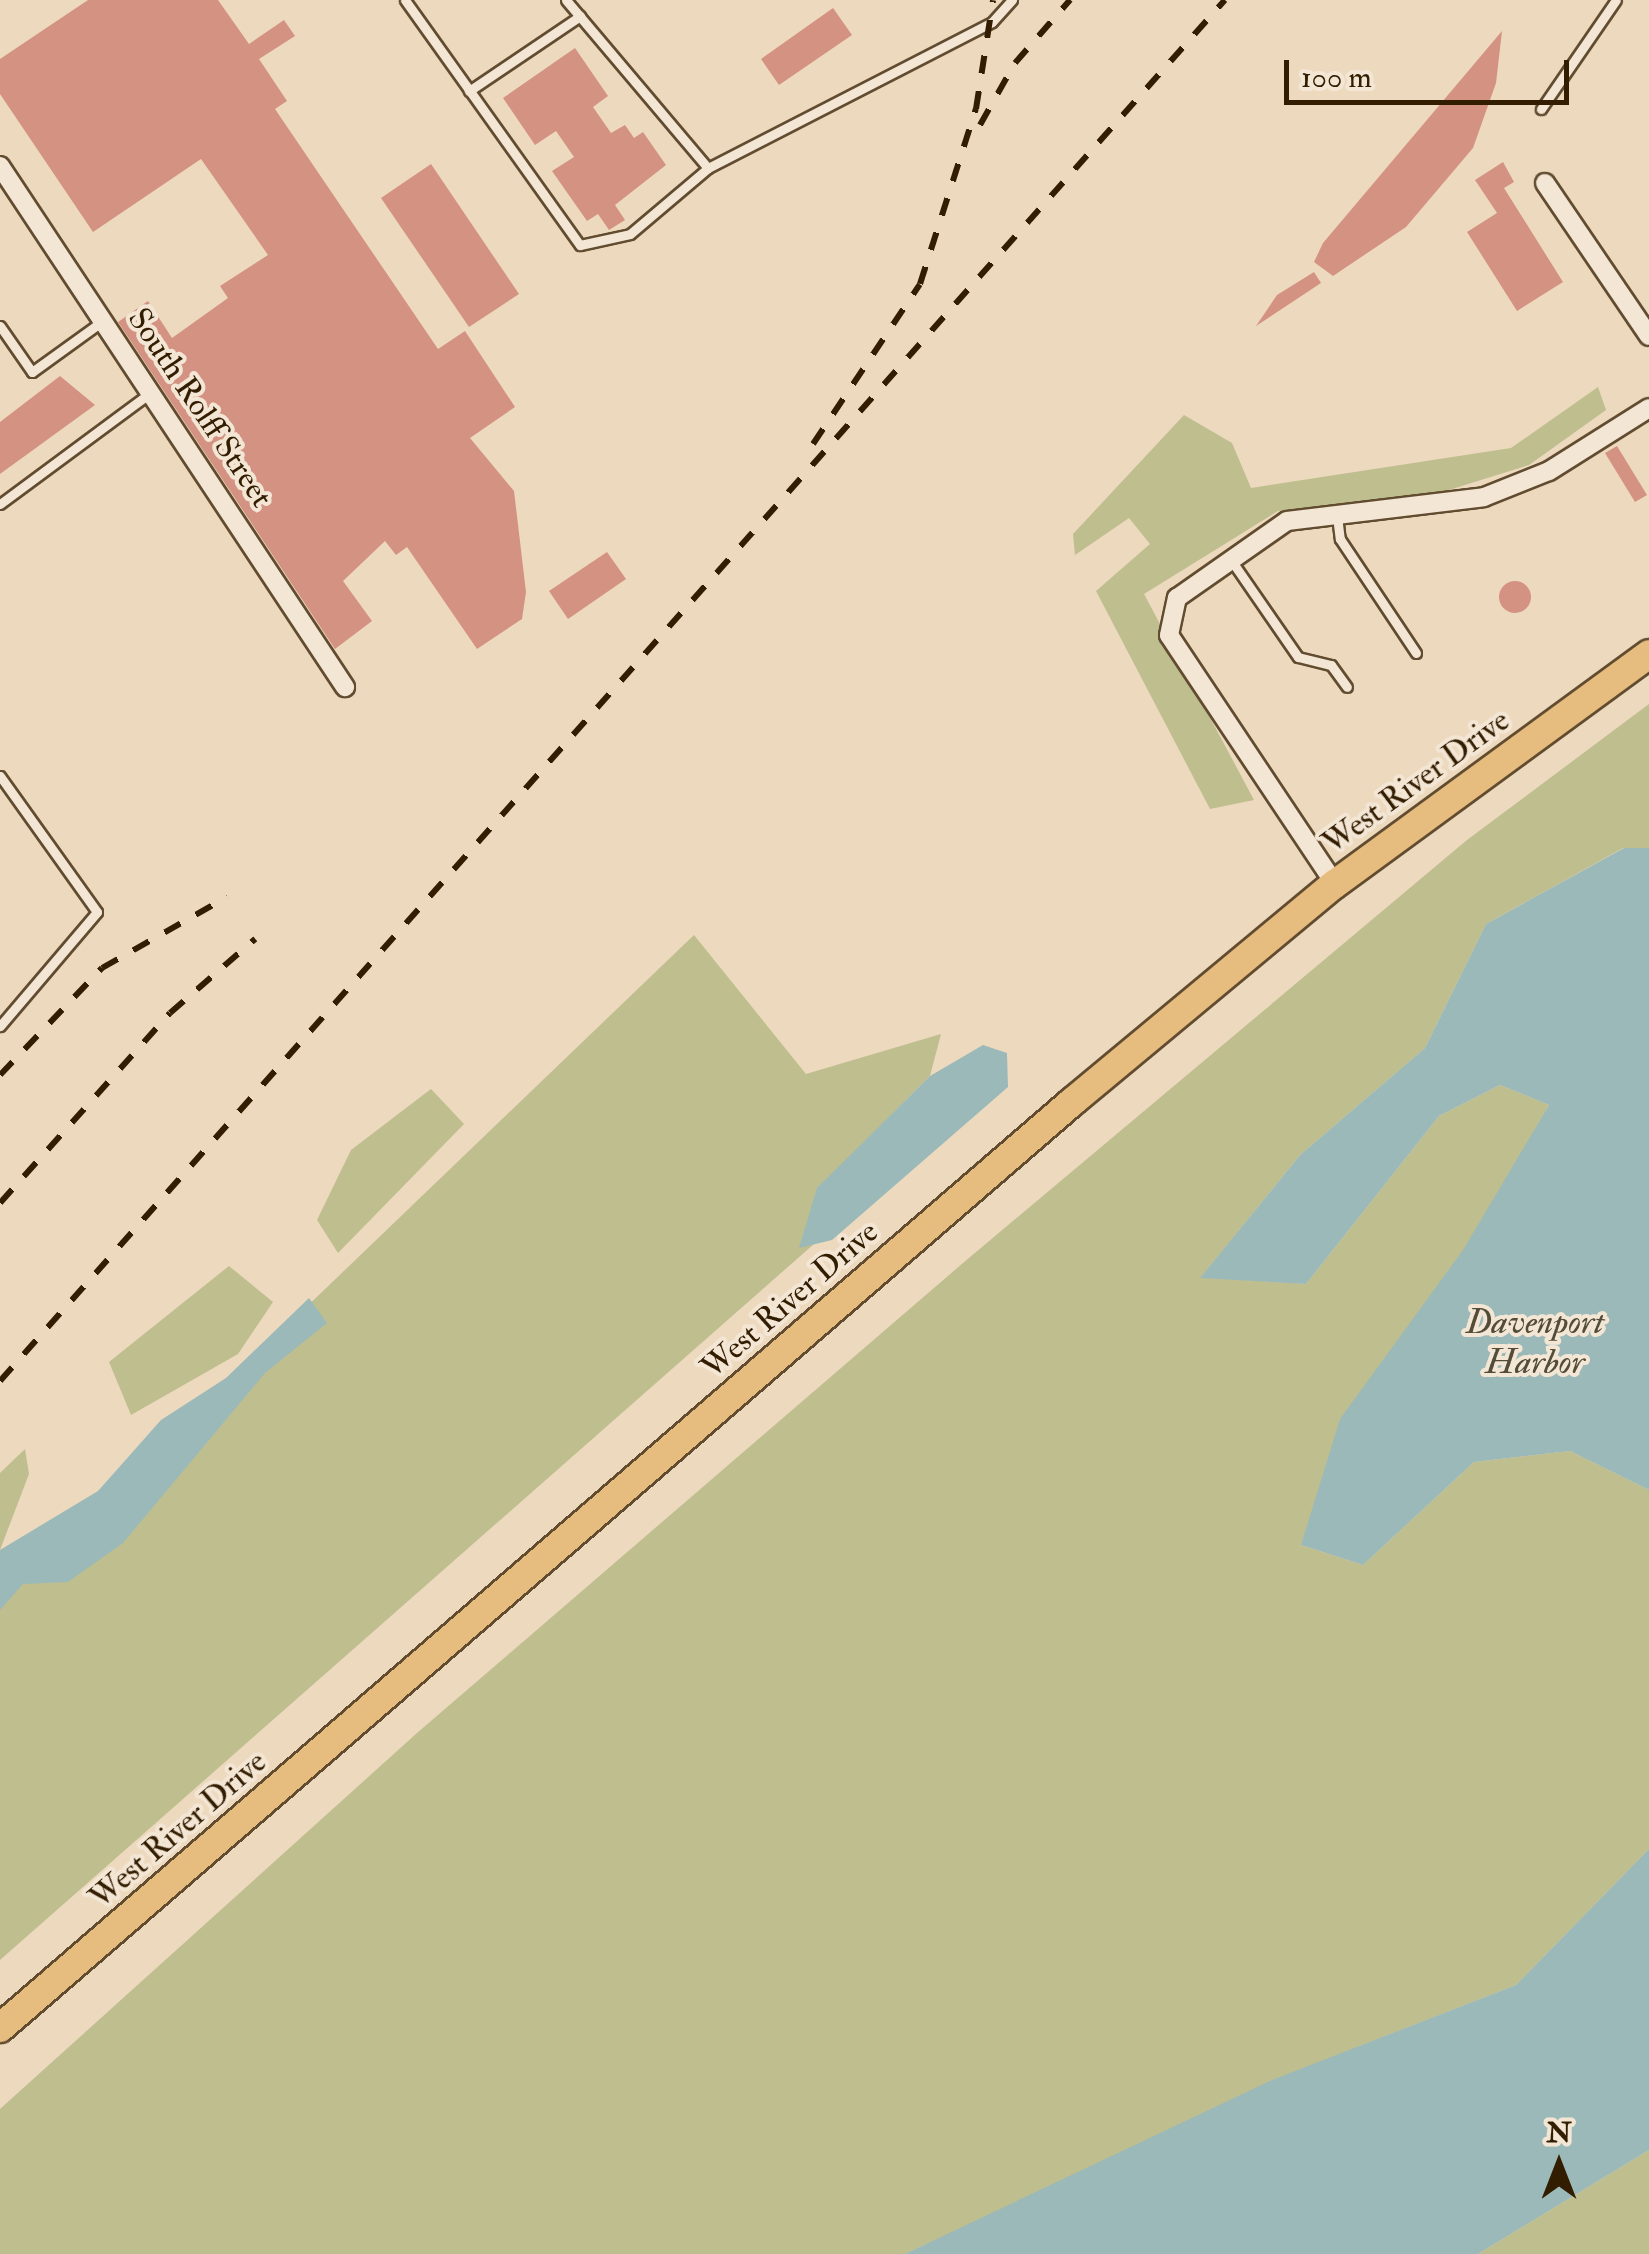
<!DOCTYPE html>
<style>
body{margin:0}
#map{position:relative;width:1649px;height:2254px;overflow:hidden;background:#edd9be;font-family:"IM FELL Double Pica",serif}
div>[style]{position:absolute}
.green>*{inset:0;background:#bebe8e}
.water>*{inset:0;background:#9bb9b9}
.building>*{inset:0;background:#d49282}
.round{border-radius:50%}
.roads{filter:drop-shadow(2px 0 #624c30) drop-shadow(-2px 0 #624c30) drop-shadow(0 2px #624c30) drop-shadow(0 -2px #624c30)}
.service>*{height:9px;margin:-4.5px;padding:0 4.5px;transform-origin:4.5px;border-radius:4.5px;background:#f3e6d5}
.minor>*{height:18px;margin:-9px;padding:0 9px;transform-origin:9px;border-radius:9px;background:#f3e6d5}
.primary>*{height:28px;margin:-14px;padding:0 14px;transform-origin:14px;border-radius:14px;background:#e6bc7f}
.rail>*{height:6px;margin-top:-3px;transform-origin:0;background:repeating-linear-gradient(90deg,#331d00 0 18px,transparent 0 36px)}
span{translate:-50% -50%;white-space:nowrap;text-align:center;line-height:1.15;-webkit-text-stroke:8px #f3e6d5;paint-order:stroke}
.street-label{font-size:32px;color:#331d00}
.water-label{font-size:35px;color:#524c38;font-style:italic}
.north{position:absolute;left:1509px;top:2114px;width:100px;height:100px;-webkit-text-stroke:8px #f3e6d5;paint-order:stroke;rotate:0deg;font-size:28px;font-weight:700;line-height:40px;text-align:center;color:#331d00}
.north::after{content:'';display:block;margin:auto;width:35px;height:45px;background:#331d00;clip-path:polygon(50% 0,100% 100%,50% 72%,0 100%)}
.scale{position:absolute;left:1284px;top:60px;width:285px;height:45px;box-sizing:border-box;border:5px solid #331d00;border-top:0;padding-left:12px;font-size:30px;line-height:35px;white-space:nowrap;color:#331d00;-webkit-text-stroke:8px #f3e6d5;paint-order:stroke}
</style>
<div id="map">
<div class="green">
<i style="clip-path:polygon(1598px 387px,1606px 410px,1529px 465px,1436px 494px,1278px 511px,1144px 594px,1254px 800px,1210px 809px,1096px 591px,1150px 544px,1129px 518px,1075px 555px,1073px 534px,1184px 415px,1232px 443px,1251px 488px,1511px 448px)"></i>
<i style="clip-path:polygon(1649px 704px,1649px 848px,1623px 848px,1486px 924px,1425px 1048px,1300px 1155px,1201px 1277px,1306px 1284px,1439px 1116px,1500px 1085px,1549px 1105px,1301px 1545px,1363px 1565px,1474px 1462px,1570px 1451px,1649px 1490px,1649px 1849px,1516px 1985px,1360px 2046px,905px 2254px,0 2254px,0 2109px,417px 1733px,963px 1263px,1467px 840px)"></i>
<i style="clip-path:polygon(694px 935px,806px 1074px,941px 1034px,930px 1076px,862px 1144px,889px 1178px,0 1960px,0 1601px)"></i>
<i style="clip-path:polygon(431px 1089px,464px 1124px,338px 1253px,317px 1220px,351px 1150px)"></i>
<i style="clip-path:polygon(229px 1266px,273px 1302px,238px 1354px,131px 1415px,109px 1362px)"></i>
<i style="clip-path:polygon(25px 1449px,29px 1474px,0 1550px,0 1473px)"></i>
<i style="clip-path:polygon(1649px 2150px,1649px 2254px,1478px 2254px)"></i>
</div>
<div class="water">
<i style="clip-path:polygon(1624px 848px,1649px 848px,1649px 1490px,1570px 1451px,1474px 1462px,1363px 1565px,1301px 1545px,1340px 1419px,1463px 1250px,1549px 1105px,1500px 1085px,1439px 1116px,1306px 1284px,1200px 1278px,1300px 1155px,1425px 1048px,1486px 924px)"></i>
<i style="clip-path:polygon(983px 1045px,1007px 1053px,1008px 1087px,832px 1240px,799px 1248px,817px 1188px,930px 1076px)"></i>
<i style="clip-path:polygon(309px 1298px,327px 1323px,265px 1373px,123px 1543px,68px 1582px,23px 1584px,0 1610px,0 1550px,98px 1491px,161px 1420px,226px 1378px)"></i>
<i style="clip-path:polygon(1649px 1849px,1649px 2150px,1478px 2254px,905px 2254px,1272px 2080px,1516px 1985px)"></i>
</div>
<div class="building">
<i style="clip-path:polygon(88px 0,218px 0,249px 44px,284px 20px,295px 36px,259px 59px,287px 101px,275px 109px,438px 349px,465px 331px,515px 407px,470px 438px,514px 491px,526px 592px,522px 619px,477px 649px,407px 547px,396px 555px,385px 541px,343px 581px,372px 621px,335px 649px,118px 322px,148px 301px,172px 338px,228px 298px,220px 286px,268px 255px,201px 159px,93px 232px,0 94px,0 59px)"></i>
<i style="clip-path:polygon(833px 8px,852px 35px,779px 85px,761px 59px)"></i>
<i style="clip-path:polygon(1502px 31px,1496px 83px,1473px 148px,1406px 227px,1333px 276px,1314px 262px,1323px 243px)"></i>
<i style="clip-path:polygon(575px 48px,608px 96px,593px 107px,611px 133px,625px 125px,634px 138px,643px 132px,666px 165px,615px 205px,625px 220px,609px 230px,598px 214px,587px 221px,552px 171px,574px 157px,556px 131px,535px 145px,503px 98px)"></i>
<i style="clip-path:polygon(1503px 162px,1514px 182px,1504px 188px,1563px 282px,1517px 311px,1467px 232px,1497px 213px,1475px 180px)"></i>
<i style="clip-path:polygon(431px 164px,519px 294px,469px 327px,381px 198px)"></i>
<i style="clip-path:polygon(1314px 272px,1321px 283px,1256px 326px,1277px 295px)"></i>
<i style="clip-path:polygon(60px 376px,95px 405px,0 474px,0 422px)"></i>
<i style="clip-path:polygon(1617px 446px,1647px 495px,1635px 502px,1605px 453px)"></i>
<i style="clip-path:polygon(607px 552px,626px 579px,568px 619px,549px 591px)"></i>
<i class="round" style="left:1499px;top:581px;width:32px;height:32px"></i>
</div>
<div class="roads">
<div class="service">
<i style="left:405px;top:0;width:301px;rotate:54.5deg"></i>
<i style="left:580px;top:245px;width:51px;rotate:-12.4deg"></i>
<i style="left:630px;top:234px;width:102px;rotate:-40.2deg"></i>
<i style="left:566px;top:0;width:220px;rotate:49.8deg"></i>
<i style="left:708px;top:168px;width:319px;rotate:-27.2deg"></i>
<i style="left:992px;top:22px;width:30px;rotate:-48deg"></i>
<i style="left:469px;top:91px;width:134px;rotate:-34deg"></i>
<i style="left:1541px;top:109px;width:132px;rotate:-55.5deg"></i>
<i style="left:0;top:326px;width:56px;rotate:55.2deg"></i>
<i style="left:32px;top:372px;width:89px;rotate:-35.8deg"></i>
<i style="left:0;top:504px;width:187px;rotate:-36.5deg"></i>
<i style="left:1337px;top:516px;width:23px;rotate:83deg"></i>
<i style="left:1340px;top:539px;width:137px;rotate:56.3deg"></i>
<i style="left:1231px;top:560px;width:118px;rotate:55.4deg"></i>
<i style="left:1298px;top:657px;width:34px;rotate:14deg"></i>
<i style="left:1331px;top:665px;width:27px;rotate:54deg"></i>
<i style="left:0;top:776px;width:167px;rotate:54.5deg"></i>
<i style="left:97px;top:912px;width:150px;rotate:130.4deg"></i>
</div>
<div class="minor">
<i style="left:0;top:166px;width:625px;rotate:56.49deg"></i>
<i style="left:1545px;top:183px;width:185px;rotate:55.8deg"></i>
<i style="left:1335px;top:884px;width:299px;rotate:-123.7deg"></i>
<i style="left:1169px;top:635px;width:38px;rotate:-78deg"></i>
<i style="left:1177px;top:598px;width:134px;rotate:-35deg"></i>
<i style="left:1287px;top:521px;width:198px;rotate:-6.9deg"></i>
<i style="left:1484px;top:497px;width:70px;rotate:-21.8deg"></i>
<i style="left:1549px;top:471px;width:118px;rotate:-32.2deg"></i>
</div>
<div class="primary">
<i style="left:0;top:2028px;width:1417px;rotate:-40.82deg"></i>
<i style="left:1072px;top:1102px;width:342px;rotate:-39.7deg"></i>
<i style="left:1335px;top:884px;width:389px;rotate:-36.2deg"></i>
</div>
</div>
<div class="rail">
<i style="left:980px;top:125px;width:71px;rotate:-60.6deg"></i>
<i style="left:1015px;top:63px;width:84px;rotate:-48.9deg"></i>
<i style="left:813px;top:444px;width:192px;rotate:-56.2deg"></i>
<i style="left:920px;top:284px;width:184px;rotate:-72.3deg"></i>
<i style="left:976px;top:109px;width:110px;rotate:-81.1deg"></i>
<i style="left:0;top:1075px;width:148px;rotate:-46.4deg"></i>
<i style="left:102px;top:968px;width:144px;rotate:-29.6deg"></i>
<i style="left:0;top:1203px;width:255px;rotate:-48.2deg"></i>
<i style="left:170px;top:1013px;width:113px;rotate:-41deg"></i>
<i style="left:0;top:1381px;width:1846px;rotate:-48.43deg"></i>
</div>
<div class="street-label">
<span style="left:200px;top:408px;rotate:56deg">South Rolff Street</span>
<span style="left:1416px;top:782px;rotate:-36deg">West River Drive</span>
<span style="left:790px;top:1300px;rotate:-41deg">West River Drive</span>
<span style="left:178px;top:1830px;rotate:-41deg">West River Drive</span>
</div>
<div class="water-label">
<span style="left:1535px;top:1342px">Davenport<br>Harbor</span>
</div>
<div class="north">N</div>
<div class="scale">100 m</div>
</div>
